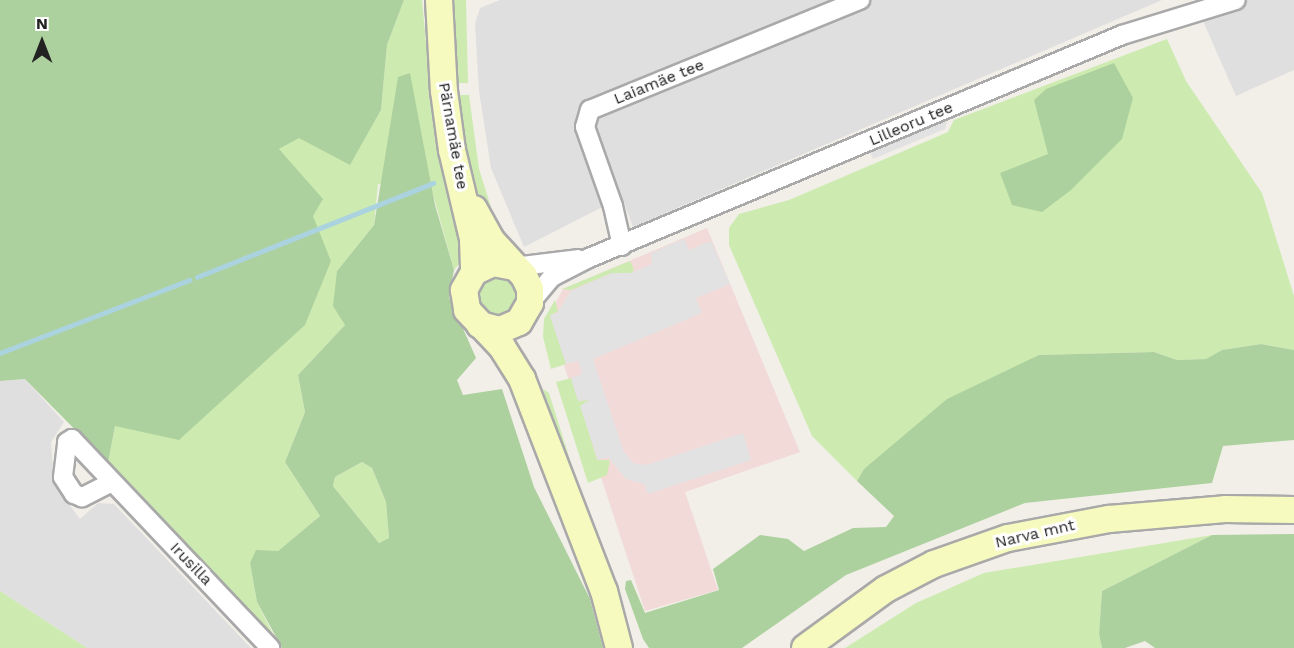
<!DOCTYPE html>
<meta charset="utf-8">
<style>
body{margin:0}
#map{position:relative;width:1294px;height:648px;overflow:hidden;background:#f2efe9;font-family:"Work Sans",sans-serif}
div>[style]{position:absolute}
.residential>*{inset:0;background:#e0dfdf}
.commercial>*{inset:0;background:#f2dad9}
.grass>*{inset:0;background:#cdebb0}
.round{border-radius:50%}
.forest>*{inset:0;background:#add19e}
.parking>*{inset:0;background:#e2e2e2}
.stream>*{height:4.5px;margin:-2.25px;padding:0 2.25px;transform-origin:2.25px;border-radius:2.25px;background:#aad3df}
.roads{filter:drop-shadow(2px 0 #a9a9a9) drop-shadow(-2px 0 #a9a9a9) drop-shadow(0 2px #a9a9a9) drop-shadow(0 -2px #a9a9a9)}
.street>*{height:18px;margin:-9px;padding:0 9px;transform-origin:9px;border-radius:9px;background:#fff}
.secondary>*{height:26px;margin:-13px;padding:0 13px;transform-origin:13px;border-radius:13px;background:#f7fabf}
span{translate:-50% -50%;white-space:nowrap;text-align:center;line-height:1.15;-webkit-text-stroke:6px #fff;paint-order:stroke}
.street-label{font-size:16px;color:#222}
.north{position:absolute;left:12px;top:12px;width:60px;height:60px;-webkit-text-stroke:4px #fff;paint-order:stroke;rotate:0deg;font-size:16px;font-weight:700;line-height:24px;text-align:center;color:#222}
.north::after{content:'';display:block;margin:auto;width:21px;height:27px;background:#222;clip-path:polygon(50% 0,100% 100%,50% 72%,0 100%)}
</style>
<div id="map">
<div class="residential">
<i style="clip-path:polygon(500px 0,1162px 0,633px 227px,622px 197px,524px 247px,491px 168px,479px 91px,475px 24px,480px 8px)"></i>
<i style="clip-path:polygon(1242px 0,1294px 0,1294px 70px,1236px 96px,1203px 21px)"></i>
<i style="clip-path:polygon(25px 379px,64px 422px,51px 442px,54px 484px,80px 519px,98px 503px,114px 504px,251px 648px,87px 648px,0 591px,0 381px)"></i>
</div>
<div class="commercial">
<i style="clip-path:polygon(707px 228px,800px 452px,685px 492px,718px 590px,645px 611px,548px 317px,563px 289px)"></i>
</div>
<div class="grass">
<i style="clip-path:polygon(404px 0,422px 0,433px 117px,468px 254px,454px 270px,429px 180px,378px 184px,374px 225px,337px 271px,345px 325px,298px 375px,305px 412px,285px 462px,320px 516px,278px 551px,250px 563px,257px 602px,280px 648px,108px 463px,115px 426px,331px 261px,279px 149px,299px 137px,350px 164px,381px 110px,387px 45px)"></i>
<i style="clip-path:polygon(451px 0,466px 0,468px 83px,455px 83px)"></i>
<i style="clip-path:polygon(1167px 39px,1186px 81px,1262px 193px,1294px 296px,1294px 350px,1261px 344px,1222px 350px,1206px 359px,1177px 360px,1154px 352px,1039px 355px,864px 469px,857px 481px,812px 436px,729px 245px,729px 228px,739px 214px,789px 200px,948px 132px,954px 120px)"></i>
<i style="clip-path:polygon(458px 95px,469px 95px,479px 169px,496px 223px,520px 254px,538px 256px,517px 259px,475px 198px,467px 170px)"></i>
<i style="clip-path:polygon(630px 261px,634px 270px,631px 273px,612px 273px,571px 290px,562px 289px)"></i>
<i class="round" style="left:477px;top:275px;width:42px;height:42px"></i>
<i style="clip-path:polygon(555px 300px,558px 311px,550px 316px,566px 364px,551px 369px,543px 337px,544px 319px)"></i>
<i style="clip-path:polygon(571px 378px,578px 401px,590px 400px,581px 406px,597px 460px,610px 460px,607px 475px,588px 483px,556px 382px)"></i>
<i style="clip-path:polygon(543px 389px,549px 393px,577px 482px,564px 466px)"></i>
<i style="clip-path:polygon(362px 462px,372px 468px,386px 502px,389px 538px,379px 543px,333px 486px,335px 477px)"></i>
<i style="clip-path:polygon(1212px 535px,1102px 591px,1099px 634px,1102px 648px,845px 648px,916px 603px,984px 573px)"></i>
<i style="clip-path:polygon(0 591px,87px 648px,0 648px)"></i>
</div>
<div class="forest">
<i style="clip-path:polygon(0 0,404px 0,387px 45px,381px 110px,350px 165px,299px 138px,279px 149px,323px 199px,313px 216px,331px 261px,305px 325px,179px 440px,115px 426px,108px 463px,25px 379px,0 381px)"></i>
<i style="clip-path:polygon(1114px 63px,1133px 98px,1122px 139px,1071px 190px,1042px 212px,1012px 205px,1000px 173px,1048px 154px,1034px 100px,1046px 89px)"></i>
<i style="clip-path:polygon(evenodd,410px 73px,435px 205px,454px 270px,449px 297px,476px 358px,457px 380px,463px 395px,502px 389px,534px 487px,590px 599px,603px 648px,282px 648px,257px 602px,250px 563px,256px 550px,278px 551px,320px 516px,285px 462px,305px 412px,298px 375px,345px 325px,333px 306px,337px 271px,374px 225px,398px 77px,410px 73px,362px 462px,372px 468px,386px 502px,389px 538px,379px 543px,333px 486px,335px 477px,362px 462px)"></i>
<i style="clip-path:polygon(1261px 344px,1294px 350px,1294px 440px,1223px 446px,1212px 483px,1025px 503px,846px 575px,742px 648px,649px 648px,643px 639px,625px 589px,626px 581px,631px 580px,645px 613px,719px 590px,713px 569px,760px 535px,788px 539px,804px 551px,853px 528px,886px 527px,894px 516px,857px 481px,864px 469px,947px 399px,1039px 355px,1154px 352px,1177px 360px,1206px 359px,1222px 350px)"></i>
<i style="clip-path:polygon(1294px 534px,1294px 648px,1155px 648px,1145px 641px,1125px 648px,1102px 648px,1099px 634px,1102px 591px,1212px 535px)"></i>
</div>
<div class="parking">
<i style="clip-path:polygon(949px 114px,945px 129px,873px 159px,868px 147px)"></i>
<i style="clip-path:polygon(684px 239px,689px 250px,711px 241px,730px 284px,696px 298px,702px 313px,593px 359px,624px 452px,633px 463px,646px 465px,743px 433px,751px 460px,648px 494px,644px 484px,626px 479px,608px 457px,598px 460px,580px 406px,590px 400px,578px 401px,571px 378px,582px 374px,578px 361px,566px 364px,550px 315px,557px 313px,571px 291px,612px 273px,631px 273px,652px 264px,651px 253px)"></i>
</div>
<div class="stream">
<i style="left:197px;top:277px;width:254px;rotate:-21.7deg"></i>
<i style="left:0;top:353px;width:203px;rotate:-21.1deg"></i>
</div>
<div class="roads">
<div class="street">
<i style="left:622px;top:246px;width:41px;rotate:-102.7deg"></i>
<i style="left:613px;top:206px;width:84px;rotate:-109.5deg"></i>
<i style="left:585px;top:127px;width:18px;rotate:-74deg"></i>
<i style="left:590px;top:110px;width:292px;rotate:-22.2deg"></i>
<i style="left:514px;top:267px;width:64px;rotate:-7.1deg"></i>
<i style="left:530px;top:303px;width:34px;rotate:-50deg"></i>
<i style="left:552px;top:277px;width:42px;rotate:-27.2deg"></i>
<i style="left:589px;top:258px;width:578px;rotate:-22.7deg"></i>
<i style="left:1122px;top:35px;width:119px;rotate:-17.1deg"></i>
<i style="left:112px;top:482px;width:34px;rotate:153deg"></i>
<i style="left:82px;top:497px;width:9px;rotate:-159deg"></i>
<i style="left:74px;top:494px;width:20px;rotate:-123deg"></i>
<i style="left:63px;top:477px;width:35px;rotate:-83deg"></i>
<i style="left:67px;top:442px;width:6px;rotate:-31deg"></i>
<i style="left:72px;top:439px;width:288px;rotate:46.5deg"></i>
</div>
<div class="secondary">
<i style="left:439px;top:0;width:91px;rotate:86.9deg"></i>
<i style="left:444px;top:91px;width:60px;rotate:82.3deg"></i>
<i style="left:452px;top:150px;width:91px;rotate:76.7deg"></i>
<i style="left:473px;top:239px;width:33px;rotate:88deg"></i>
<i style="left:474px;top:209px;width:35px;rotate:61deg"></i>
<i style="left:491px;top:240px;width:49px;rotate:47.5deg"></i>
<i style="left:524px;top:276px;width:14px;rotate:65deg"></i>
<i style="left:530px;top:289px;width:14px;rotate:90deg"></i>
<i style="left:530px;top:303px;width:22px;rotate:120deg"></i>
<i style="left:519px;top:322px;width:21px;rotate:157deg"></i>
<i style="left:500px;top:330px;width:21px;rotate:-166deg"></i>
<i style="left:514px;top:267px;width:21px;rotate:-169deg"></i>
<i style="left:493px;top:263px;width:21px;rotate:155deg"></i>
<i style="left:474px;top:272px;width:21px;rotate:119deg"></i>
<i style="left:464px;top:290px;width:20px;rotate:81deg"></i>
<i style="left:467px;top:310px;width:51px;rotate:46.6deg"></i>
<i style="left:502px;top:347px;width:38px;rotate:58deg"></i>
<i style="left:522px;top:379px;width:227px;rotate:68.9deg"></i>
<i style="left:604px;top:591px;width:59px;rotate:75.3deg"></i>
<i style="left:805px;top:648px;width:100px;rotate:-36.1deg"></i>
<i style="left:886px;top:589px;width:54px;rotate:-27.5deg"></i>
<i style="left:934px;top:564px;width:78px;rotate:-19.4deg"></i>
<i style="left:1008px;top:538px;width:103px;rotate:-10.7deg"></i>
<i style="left:1109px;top:519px;width:116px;rotate:-4.9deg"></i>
<i style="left:1225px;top:509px;width:69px;rotate:0.8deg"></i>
</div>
</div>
<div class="street-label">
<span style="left:659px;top:82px;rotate:-22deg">Laiamäe tee</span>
<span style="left:911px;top:124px;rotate:-23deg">Lilleoru tee</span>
<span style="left:453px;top:136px;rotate:80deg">Pärnamäe tee</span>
<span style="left:1035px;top:534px;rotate:-13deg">Narva mnt</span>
<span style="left:191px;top:564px;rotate:46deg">Irusilla</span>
</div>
<div class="north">N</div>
</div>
